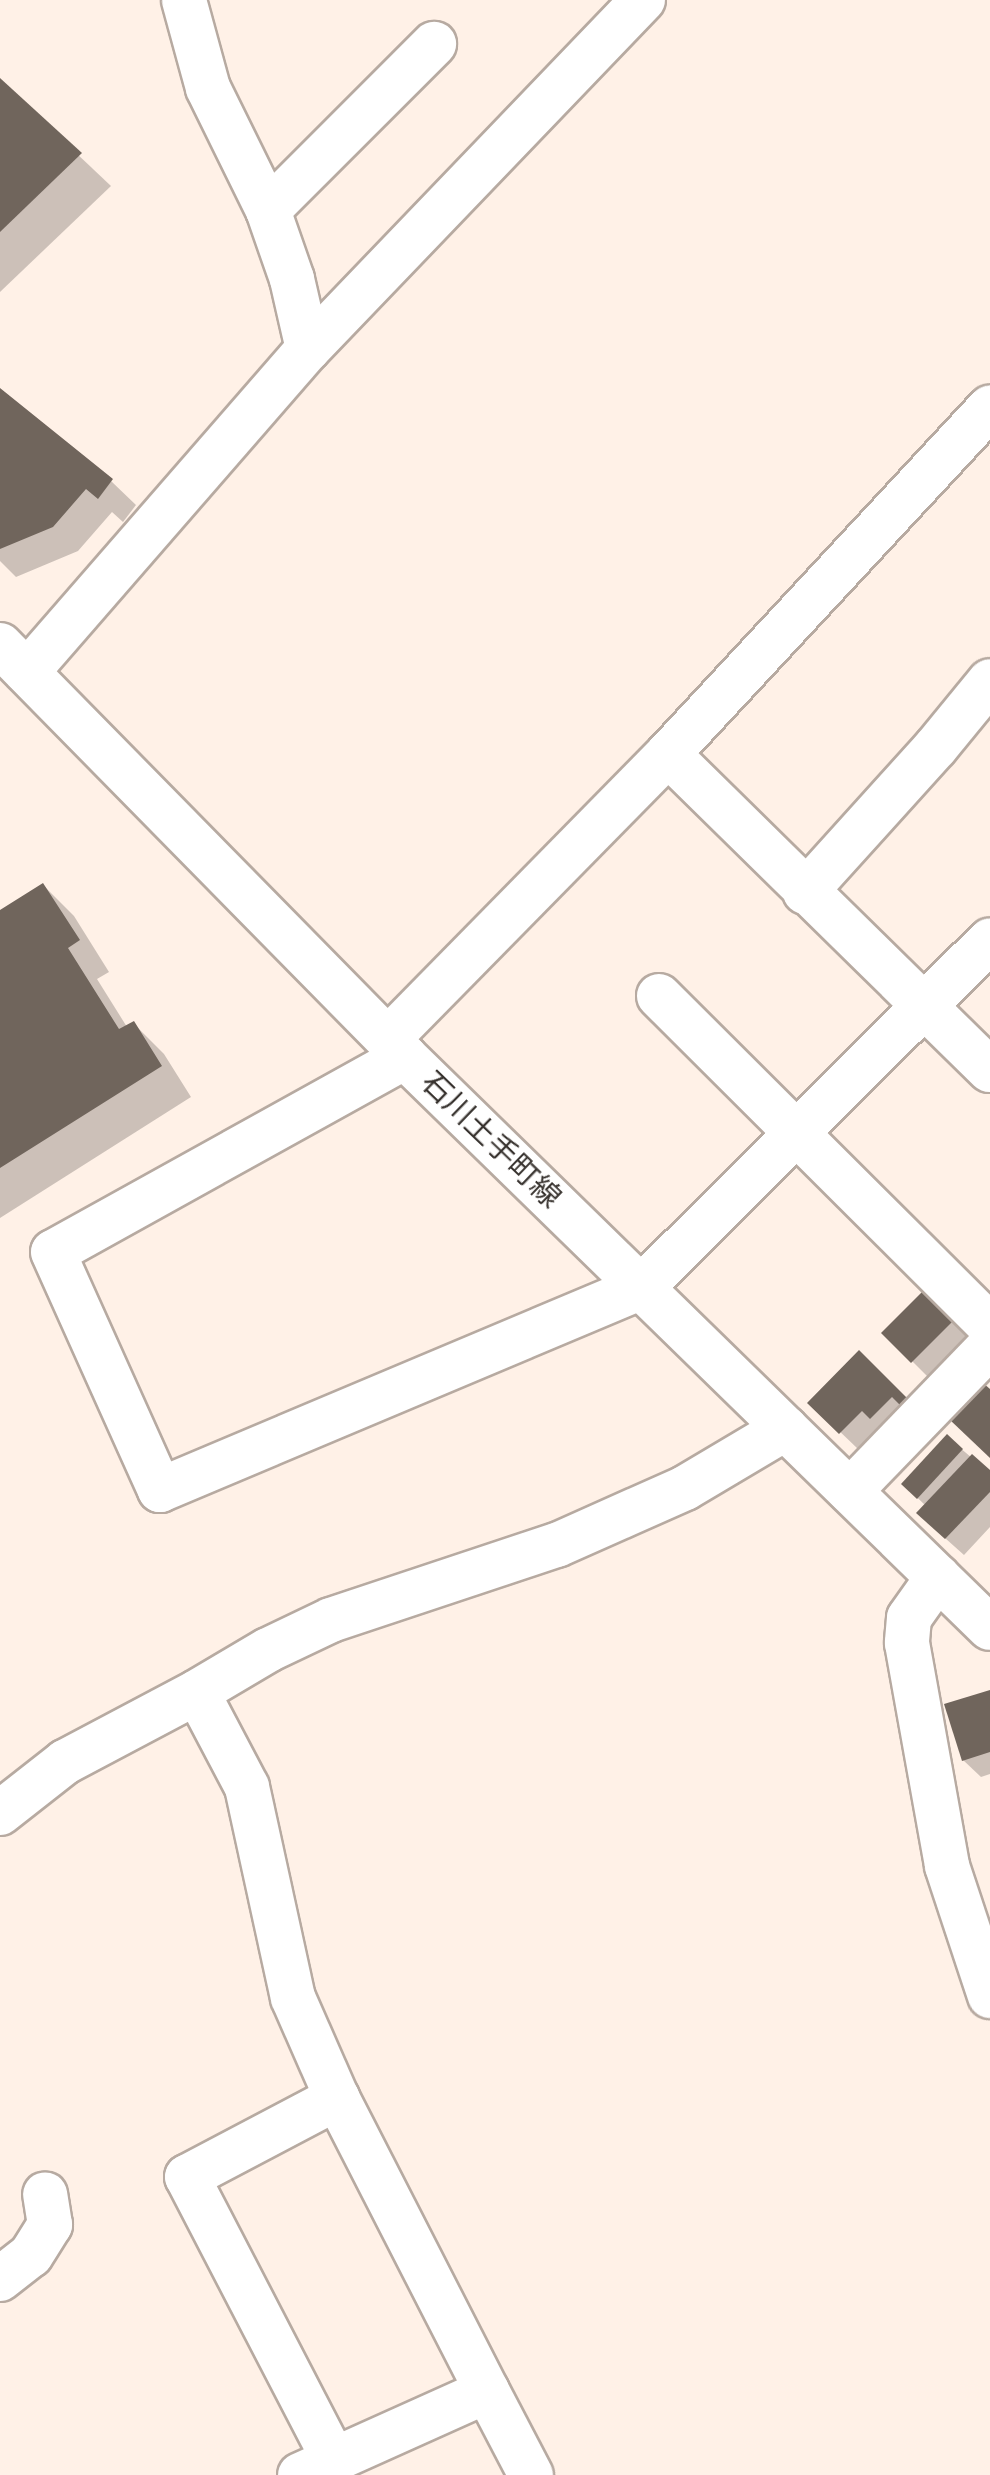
<!DOCTYPE html>
<meta charset="utf-8">
<style>
body{margin:0}
#map{position:relative;width:990px;height:2475px;overflow:hidden;background:#fff1e7;font-family:Karla,"Noto Sans JP",sans-serif}
div>[style]{position:absolute}
.shadow>*{inset:0;background:#0003}
.building>*{inset:0;background:#70655c}
.roads{filter:drop-shadow(2px 0 #b7aaa1) drop-shadow(-2px 0 #b7aaa1) drop-shadow(0 2px #b7aaa1) drop-shadow(0 -2px #b7aaa1)}
.minor>*{height:44px;margin:-22px;padding:0 22px;transform-origin:22px;border-radius:22px;background:#fff}
.secondary>*{height:44px;margin:-22px;padding:0 22px;transform-origin:22px;border-radius:22px;background:#fff}
span{translate:-50% -50%;white-space:nowrap;text-align:center;line-height:1.15;-webkit-text-stroke:8px #fff;paint-order:stroke}
.street-label{font-size:30px;color:#37322e}
</style>
<div id="map">
<div class="shadow">
<i style="clip-path:polygon(0 81px,111px 186px,0 292px)"></i>
<i style="clip-path:polygon(0 391px,111px 481px,136px 505px,123px 522px,112px 512px,78px 551px,16px 577px,0 561px)"></i>
<i style="clip-path:polygon(43px 885px,74px 916px,109px 972px,97px 979px,127px 1027px,133px 1023px,164px 1054px,191px 1097px,0 1218px,0 912px)"></i>
<i style="clip-path:polygon(924px 1293px,970px 1338px,929px 1378px,884px 1333px)"></i>
<i style="clip-path:polygon(859px 1353px,923px 1417px,888px 1435px,881px 1427px,858px 1449px,810px 1403px)"></i>
<i style="clip-path:polygon(947px 1437px,990px 1473px,990px 1527px,964px 1555px,936px 1530px,926px 1506px,903px 1484px)"></i>
<i style="clip-path:polygon(990px 1692px,990px 1774px,981px 1777px,963px 1760px)"></i>
</div>
<div class="building">
<i style="clip-path:polygon(0 78px,82px 153px,0 232px)"></i>
<i style="clip-path:polygon(0 388px,113px 479px,98px 499px,86px 489px,53px 527px,0 549px)"></i>
<i style="clip-path:polygon(43px 883px,80px 940px,68px 948px,119px 1029px,134px 1021px,162px 1066px,0 1168px,0 910px)"></i>
<i style="clip-path:polygon(924px 1290px,954px 1320px,911px 1363px,881px 1333px)"></i>
<i style="clip-path:polygon(859px 1350px,908px 1399px,901px 1406px,892px 1397px,870px 1419px,862px 1411px,839px 1434px,807px 1403px)"></i>
<i style="clip-path:polygon(983px 1383px,990px 1389px,990px 1458px,949px 1419px)"></i>
<i style="clip-path:polygon(947px 1434px,963px 1449px,917px 1499px,901px 1484px)"></i>
<i style="clip-path:polygon(972px 1454px,990px 1470px,990px 1492px,945px 1539px,916px 1513px)"></i>
<i style="clip-path:polygon(990px 1690px,990px 1752px,962px 1761px,944px 1704px)"></i>
</div>
<div class="roads">
<div class="minor">
<i style="left:268px;top:210px;width:235px;rotate:-45deg"></i>
<i style="left:308px;top:349px;width:484px;rotate:-46.2deg"></i>
<i style="left:27px;top:672px;width:428px;rotate:-49deg"></i>
<i style="left:308px;top:349px;width:72px;rotate:-102.9deg"></i>
<i style="left:292px;top:279px;width:73px;rotate:-109.2deg"></i>
<i style="left:268px;top:210px;width:136px;rotate:-116.2deg"></i>
<i style="left:208px;top:88px;width:91px;rotate:-105.3deg"></i>
<i style="left:668px;top:754px;width:451px;rotate:44.5deg"></i>
<i style="left:805px;top:892px;width:195px;rotate:-47.9deg"></i>
<i style="left:936px;top:747px;width:85px;rotate:-50.7deg"></i>
<i style="left:659px;top:996px;width:467px;rotate:44.9deg"></i>
<i style="left:388px;top:1039px;width:400px;rotate:-45.5deg"></i>
<i style="left:668px;top:754px;width:473px;rotate:-47.1deg"></i>
<i style="left:405px;top:1057px;width:402px;rotate:151deg"></i>
<i style="left:53px;top:1252px;width:261px;rotate:65.8deg"></i>
<i style="left:160px;top:1490px;width:523px;rotate:-22.84deg"></i>
<i style="left:642px;top:1287px;width:491px;rotate:-44.9deg"></i>
<i style="left:850px;top:1491px;width:202px;rotate:-46deg"></i>
<i style="left:938px;top:1577px;width:50px;rotate:125.3deg"></i>
<i style="left:909px;top:1618px;width:25px;rotate:95deg"></i>
<i style="left:907px;top:1643px;width:227px;rotate:79.8deg"></i>
<i style="left:947px;top:1866px;width:137px;rotate:71.7deg"></i>
<i style="left:0;top:1813px;width:83px;rotate:-38.1deg"></i>
<i style="left:65px;top:1762px;width:149px;rotate:-27.9deg"></i>
<i style="left:0;top:2279px;width:39px;rotate:-38deg"></i>
<i style="left:31px;top:2255px;width:36px;rotate:-58deg"></i>
<i style="left:50px;top:2225px;width:31px;rotate:-99deg"></i>
<i style="left:487px;top:2391px;width:95px;rotate:62.4deg"></i>
<i style="left:334px;top:2460px;width:319px;rotate:-117.4deg"></i>
<i style="left:187px;top:2177px;width:170px;rotate:-27.8deg"></i>
<i style="left:300px;top:2475px;width:205px;rotate:-24.2deg"></i>
<i style="left:487px;top:2391px;width:329px;rotate:-117.1deg"></i>
<i style="left:337px;top:2098px;width:109px;rotate:-113.7deg"></i>
<i style="left:293px;top:1998px;width:216px;rotate:-102.3deg"></i>
<i style="left:247px;top:1787px;width:107px;rotate:-117.8deg"></i>
<i style="left:197px;top:1692px;width:82px;rotate:-30.6deg"></i>
<i style="left:268px;top:1650px;width:70px;rotate:-25.5deg"></i>
<i style="left:331px;top:1620px;width:238px;rotate:-18.4deg"></i>
<i style="left:557px;top:1545px;width:140px;rotate:-24deg"></i>
<i style="left:685px;top:1488px;width:117px;rotate:-30.7deg"></i>
</div>
<div class="secondary">
<i style="left:0;top:645px;width:578px;rotate:45.49deg"></i>
<i style="left:405px;top:1057px;width:817px;rotate:44.31deg"></i>
</div>
</div>
<div class="street-label">
<span style="left:491px;top:1140px;rotate:44deg">石川土手町線</span>
</div>
</div>
